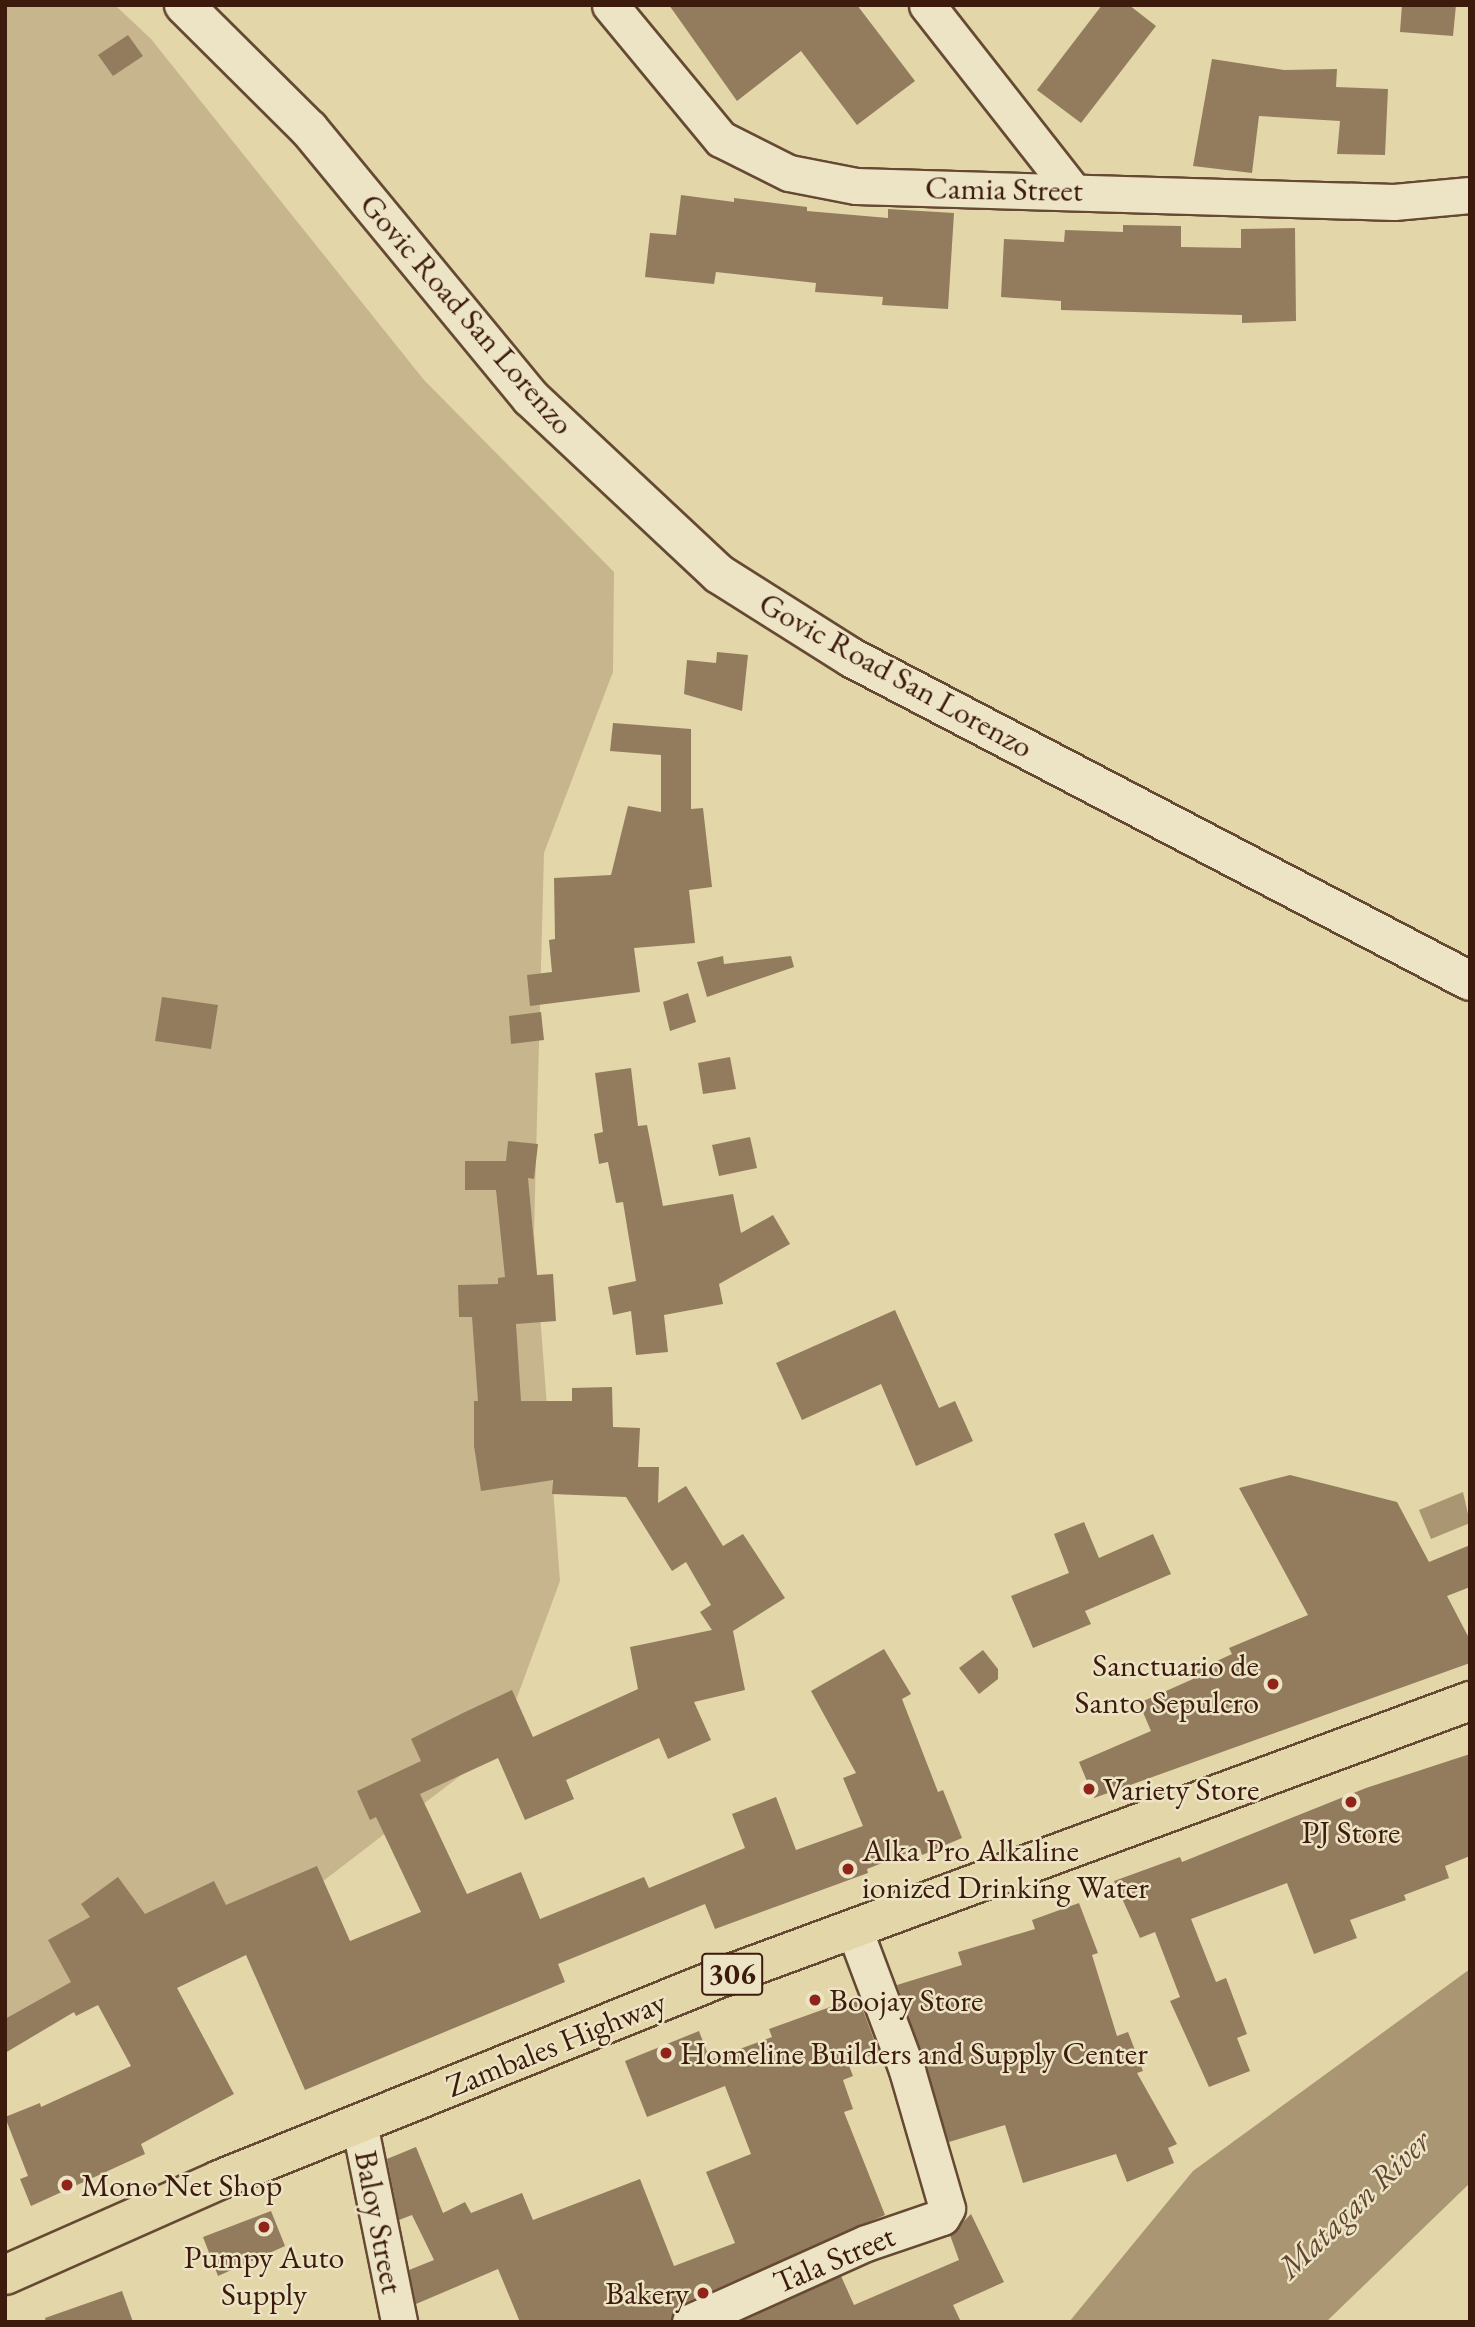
<!DOCTYPE html>
<style>
body{margin:0}
#map{position:relative;width:1475px;height:2327px;overflow:hidden;background:#e3d6a8;font-family:"EB Garamond",serif}
div>[style]{position:absolute}
.green>*{inset:0;background:#c7b68d}
.water>*{inset:0;background:#aa9673}
.building>*{inset:0;background:#937c5d}
.roads{filter:drop-shadow(2px 0 #664933) drop-shadow(-2px 0 #664933) drop-shadow(0 2px #664933) drop-shadow(0 -2px #664933)}
.minor>*{height:35px;margin:-17.5px;padding:0 17.5px;transform-origin:17.5px;border-radius:17.5px;background:#ede4c6}
.secondary>*{height:38px;margin:-19px;padding:0 19px;transform-origin:19px;border-radius:19px;background:#ede4c6}
.primary>*{height:38px;margin:-19px;padding:0 19px;transform-origin:19px;border-radius:19px;background:#e3d6a8}
.dots>*{width:19px;height:19px;translate:-50% -50%;box-sizing:border-box;border:4px solid #ede4c6;border-radius:50%}
span{translate:-50% -50%;white-space:nowrap;text-align:center;line-height:1.15;-webkit-text-stroke:5px #ede4c6;paint-order:stroke}
.shield-label span{padding:2px 5px;background:#ede4c6;border:2px solid;border-radius:5px;-webkit-text-stroke-width:0}
.shield-label{font-size:30px;color:#3c1a0c;font-weight:700}
.street-label{font-size:32px;color:#3c1a0c}
.poi-label{font-size:32px;color:#3c1a0c}
.right{translate:-100% -50%;text-align:right}
.left{translate:0 -50%;text-align:left}
.water-label{font-size:33px;color:#624530;font-style:italic}
.frame{position:absolute;inset:0;border:7px solid #3c1a0c;pointer-events:none}
</style>
<div id="map">
<div class="green">
<i style="clip-path:polygon(5px 5px,115px 5px,151px 39px,424px 380px,614px 572px,613px 672px,544px 853px,534px 1233px,560px 1581px,499px 1746px,292px 1905px,5px 2046px)"></i>
</div>
<div class="water">
<i style="clip-path:polygon(1463px 1492px,1470px 1523px,1431px 1539px,1419px 1510px)"></i>
<i style="clip-path:polygon(1470px 1969px,1470px 2183px,1326px 2322px,1069px 2322px,1193px 2171px)"></i>
</div>
<div class="building">
<i style="clip-path:polygon(669px 5px,857px 5px,915px 81px,857px 125px,801px 51px,737px 101px)"></i>
<i style="clip-path:polygon(1102px 5px,1129px 5px,1156px 26px,1081px 123px,1037px 90px)"></i>
<i style="clip-path:polygon(1402px 5px,1456px 5px,1453px 36px,1400px 32px)"></i>
<i style="clip-path:polygon(128px 35px,143px 56px,113px 76px,98px 55px)"></i>
<i style="clip-path:polygon(1212px 59px,1284px 70px,1337px 69px,1336px 87px,1388px 89px,1385px 155px,1337px 154px,1340px 121px,1259px 116px,1252px 173px,1193px 166px)"></i>
<i style="clip-path:polygon(681px 195px,734px 202px,734px 198px,807px 207px,807px 211px,888px 218px,888px 209px,954px 213px,948px 309px,882px 305px,883px 297px,815px 292px,816px 283px,716px 272px,714px 284px,645px 277px,650px 233px,676px 235px)"></i>
<i style="clip-path:polygon(1123px 225px,1181px 226px,1181px 247px,1241px 248px,1241px 229px,1295px 228px,1296px 321px,1242px 323px,1242px 315px,1061px 310px,1061px 301px,1001px 297px,1004px 239px,1064px 242px,1065px 230px,1123px 232px)"></i>
<i style="clip-path:polygon(717px 652px,748px 655px,742px 711px,684px 694px,687px 660px,716px 663px)"></i>
<i style="clip-path:polygon(613px 723px,691px 729px,691px 809px,703px 808px,712px 887px,689px 890px,695px 943px,634px 948px,640px 992px,530px 1006px,527px 975px,552px 972px,549px 940px,555px 939px,554px 878px,611px 875px,628px 806px,661px 812px,661px 755px,610px 751px)"></i>
<i style="clip-path:polygon(723px 956px,724px 964px,791px 956px,794px 967px,707px 997px,697px 962px)"></i>
<i style="clip-path:polygon(688px 993px,696px 1022px,670px 1031px,663px 1002px)"></i>
<i style="clip-path:polygon(162px 997px,218px 1005px,211px 1049px,155px 1041px)"></i>
<i style="clip-path:polygon(541px 1012px,544px 1040px,511px 1044px,509px 1016px)"></i>
<i style="clip-path:polygon(730px 1057px,736px 1089px,703px 1094px,698px 1063px)"></i>
<i style="clip-path:polygon(631px 1068px,638px 1126px,647px 1125px,663px 1206px,733px 1194px,741px 1233px,773px 1215px,790px 1244px,719px 1284px,723px 1304px,664px 1315px,668px 1352px,636px 1355px,631px 1311px,613px 1315px,608px 1287px,636px 1281px,623px 1202px,616px 1203px,608px 1162px,599px 1164px,594px 1134px,603px 1132px,595px 1073px)"></i>
<i style="clip-path:polygon(750px 1137px,757px 1168px,719px 1176px,712px 1145px)"></i>
<i style="clip-path:polygon(508px 1141px,538px 1144px,534px 1179px,528px 1178px,537px 1275px,553px 1274px,556px 1321px,516px 1324px,521px 1401px,572px 1401px,572px 1388px,612px 1387px,613px 1427px,640px 1428px,638px 1467px,659px 1467px,658px 1503px,686px 1486px,723px 1546px,743px 1534px,785px 1598px,733px 1631px,745px 1690px,694px 1702px,711px 1740px,668px 1759px,659px 1738px,566px 1780px,574px 1799px,525px 1820px,498px 1758px,420px 1794px,467px 1894px,521px 1872px,540px 1919px,644px 1877px,649px 1888px,745px 1848px,732px 1814px,776px 1797px,796px 1850px,863px 1826px,843px 1778px,856px 1773px,811px 1691px,884px 1649px,911px 1694px,902px 1699px,938px 1792px,943px 1790px,962px 1838px,922px 1855px,920px 1848px,867px 1869px,868px 1873px,715px 1929px,705px 1904px,558px 1964px,565px 1982px,305px 2090px,246px 1955px,177px 1988px,234px 2094px,141px 2144px,145px 2154px,31px 2206px,20px 2179px,28px 2176px,5px 2117px,40px 2103px,41px 2107px,131px 2066px,98px 2005px,76px 2016px,74px 2012px,5px 2053px,5px 2019px,71px 1982px,48px 1940px,90px 1917px,81px 1904px,118px 1877px,145px 1914px,214px 1881px,226px 1905px,317px 1866px,350px 1941px,421px 1912px,376px 1817px,370px 1820px,357px 1791px,421px 1761px,411px 1739px,465px 1712px,512px 1690px,533px 1737px,638px 1689px,630px 1647px,712px 1630px,700px 1612px,711px 1605px,686px 1562px,672px 1571px,626px 1497px,552px 1494px,553px 1480px,481px 1491px,474px 1446px,474px 1401px,478px 1401px,472px 1317px,459px 1317px,458px 1285px,498px 1284px,498px 1278px,505px 1277px,496px 1190px,465px 1190px,465px 1161px,506px 1161px)"></i>
<i style="clip-path:polygon(895px 1310px,939px 1408px,955px 1401px,973px 1441px,916px 1466px,881px 1384px,802px 1420px,776px 1363px)"></i>
<i style="clip-path:polygon(1290px 1475px,1397px 1502px,1429px 1562px,1470px 1545px,1470px 1587px,1447px 1596px,1470px 1640px,1470px 1663px,1094px 1798px,1079px 1762px,1151px 1731px,1139px 1703px,1193px 1679px,1191px 1673px,1232px 1654px,1229px 1648px,1308px 1615px,1239px 1488px)"></i>
<i style="clip-path:polygon(1084px 1522px,1099px 1558px,1153px 1534px,1171px 1574px,1085px 1611px,1091px 1624px,1033px 1648px,1011px 1596px,1069px 1573px,1054px 1534px)"></i>
<i style="clip-path:polygon(983px 1650px,998px 1669px,998px 1679px,979px 1694px,959px 1668px)"></i>
<i style="clip-path:polygon(1470px 1754px,1470px 1856px,1445px 1866px,1449px 1878px,1404px 1895px,1406px 1900px,1350px 1920px,1357px 1938px,1314px 1954px,1287px 1883px,1191px 1919px,1216px 1982px,1226px 1978px,1247px 2034px,1237px 2038px,1250px 2071px,1209px 2087px,1170px 2001px,1180px 1997px,1155px 1932px,1140px 1938px,1114px 1881px,1180px 1857px,1182px 1862px,1366px 1788px)"></i>
<i style="clip-path:polygon(1079px 1903px,1098px 1953px,1092px 1955px,1117px 2036px,1128px 2032px,1143px 2071px,1137px 2073px,1177px 2144px,1168px 2148px,1174px 2163px,1127px 2182px,1116px 2154px,1023px 2183px,1005px 2125px,949px 2142px,897px 1985px,962px 1965px,958px 1952px,1035px 1929px,1032px 1920px)"></i>
<i style="clip-path:polygon(858px 1997px,879px 2053px,848px 2063px,853px 2076px,843px 2080px,853px 2109px,844px 2112px,885px 2215px,682px 2304px,670px 2322px,520px 2322px,498px 2269px,416px 2304px,409px 2270px,434px 2260px,412px 2215px,399px 2220px,387px 2159px,416px 2147px,443px 2213px,465px 2202px,471px 2213px,522px 2193px,533px 2220px,640px 2179px,674px 2266px,735px 2243px,706px 2172px,751px 2154px,725px 2086px,647px 2117px,625px 2061px,699px 2031px,710px 2060px,772px 2037px,769px 2029px)"></i>
<i style="clip-path:polygon(271px 2211px,285px 2246px,218px 2276px,203px 2237px)"></i>
<i style="clip-path:polygon(971px 2214px,1004px 2282px,953px 2305px,961px 2322px,740px 2322px,841px 2276px,854px 2305px,959px 2260px,950px 2235px)"></i>
<i style="clip-path:polygon(122px 2291px,133px 2322px,46px 2322px,45px 2318px)"></i>
</div>
<div class="roads">
<div class="minor">
<i style="left:610px;top:5px;width:174px;rotate:50.4deg"></i>
<i style="left:721px;top:139px;width:76px;rotate:26.6deg"></i>
<i style="left:789px;top:173px;width:68px;rotate:11deg"></i>
<i style="left:856px;top:186px;width:538px;rotate:1.7deg"></i>
<i style="left:1394px;top:202px;width:76px;rotate:-5.3deg"></i>
<i style="left:927px;top:5px;width:236px;rotate:51.9deg"></i>
<i style="left:359px;top:2123px;width:203px;rotate:78.6deg"></i>
<i style="left:690px;top:2322px;width:193px;rotate:-24.2deg"></i>
<i style="left:866px;top:2243px;width:80px;rotate:-18.9deg"></i>
<i style="left:942px;top:2217px;width:10px;rotate:-61deg"></i>
<i style="left:947px;top:2208px;width:144px;rotate:-106.2deg"></i>
<i style="left:907px;top:2070px;width:151px;rotate:-110.6deg"></i>
</div>
<div class="secondary">
<i style="left:184px;top:5px;width:176px;rotate:44.8deg"></i>
<i style="left:309px;top:129px;width:349px;rotate:50.5deg"></i>
<i style="left:531px;top:398px;width:258px;rotate:43.1deg"></i>
<i style="left:719px;top:574px;width:157px;rotate:32.3deg"></i>
<i style="left:852px;top:658px;width:697px;rotate:27.59deg"></i>
</div>
<div class="primary">
<i style="left:5px;top:2275px;width:234px;rotate:-23.9deg"></i>
<i style="left:219px;top:2180px;width:537px;rotate:-21.98deg"></i>
<i style="left:717px;top:1979px;width:803px;rotate:-20.26deg"></i>
</div>
</div>
<div class="dots">
<i style="left:1273px;top:1684px;background:#8f2418"></i>
<i style="left:1089px;top:1789px;background:#8f2418"></i>
<i style="left:1351px;top:1802px;background:#8f2418"></i>
<i style="left:848px;top:1869px;background:#8f2418"></i>
<i style="left:815px;top:2000px;background:#8f2418"></i>
<i style="left:666px;top:2053px;background:#8f2418"></i>
<i style="left:67px;top:2185px;background:#8f2418"></i>
<i style="left:264px;top:2227px;background:#8f2418"></i>
<i style="left:703px;top:2293px;background:#8f2418"></i>
</div>
<div class="shield-label">
<span style="left:732px;top:1974px">306</span>
</div>
<div class="street-label">
<span style="left:1004px;top:189px;rotate:1deg">Camia Street</span>
<span style="left:467px;top:314px;rotate:49deg">Govic Road San Lorenzo</span>
<span style="left:896px;top:675px;rotate:29deg">Govic Road San Lorenzo</span>
<span style="left:556px;top:2044px;rotate:-22deg">Zambales Highway</span>
<span style="left:379px;top:2222px;rotate:79deg">Baloy Street</span>
<span style="left:834px;top:2259px;rotate:-23deg">Tala Street</span>
</div>
<div class="poi-label">
<span class="right" style="left:1259px;top:1684px">Sanctuario de<br>Santo Sepulcro</span>
<span class="left" style="left:1103px;top:1789px">Variety Store</span>
<span style="left:1351px;top:1832px">PJ Store</span>
<span class="left" style="left:862px;top:1869px">Alka Pro Alkaline<br>ionized Drinking Water</span>
<span class="left" style="left:829px;top:2000px">Boojay Store</span>
<span class="left" style="left:680px;top:2053px">Homeline Builders and Supply Center</span>
<span class="left" style="left:81px;top:2185px">Mono Net Shop</span>
<span style="left:264px;top:2276px">Pumpy Auto<br>Supply</span>
<span class="right" style="left:689px;top:2293px">Bakery</span>
</div>
<div class="water-label">
<span style="left:1354px;top:2204px;rotate:-44deg">Matagan River</span>
</div>
<div class="frame"></div>
</div>
